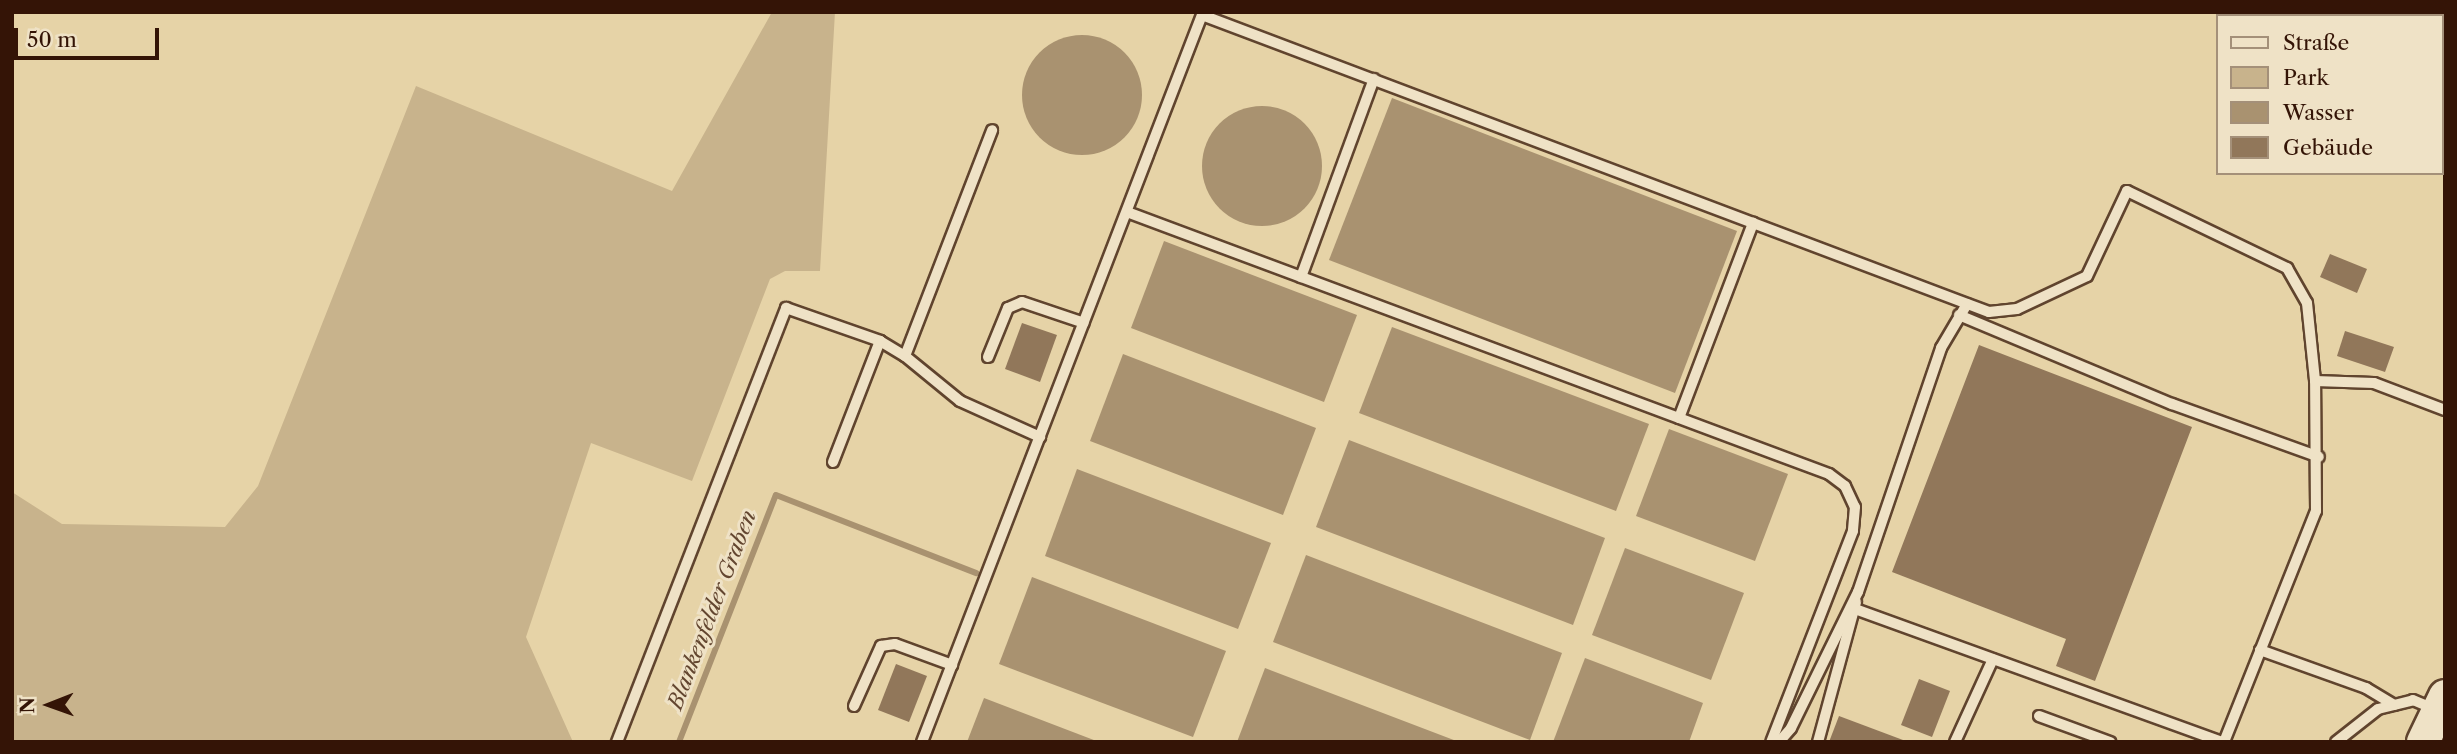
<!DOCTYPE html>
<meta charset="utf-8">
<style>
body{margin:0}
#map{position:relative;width:2457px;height:754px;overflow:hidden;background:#e6d3a7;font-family:"Libre Caslon Text",serif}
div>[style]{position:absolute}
.green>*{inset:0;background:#c8b38c}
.water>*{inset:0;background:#a99270}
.round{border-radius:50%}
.stream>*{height:6px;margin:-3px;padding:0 3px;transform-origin:3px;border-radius:3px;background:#a99270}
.building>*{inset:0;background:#91775a}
.roads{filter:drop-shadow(2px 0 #60442e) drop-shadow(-2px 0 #60442e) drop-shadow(0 2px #60442e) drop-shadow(0 -2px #60442e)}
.service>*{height:10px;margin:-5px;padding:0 5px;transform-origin:5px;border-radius:5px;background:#efe2c6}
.secondary>*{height:32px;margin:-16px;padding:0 16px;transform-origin:16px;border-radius:16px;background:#efe2c6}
span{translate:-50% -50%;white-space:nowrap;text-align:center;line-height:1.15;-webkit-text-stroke:6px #efe2c6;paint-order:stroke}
.water-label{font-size:21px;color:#634630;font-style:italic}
.frame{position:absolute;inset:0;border:14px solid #341406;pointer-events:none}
.legend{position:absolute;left:2216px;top:14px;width:228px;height:161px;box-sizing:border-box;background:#efe2c6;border:2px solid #a49079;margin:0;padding:9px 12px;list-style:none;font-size:21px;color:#341406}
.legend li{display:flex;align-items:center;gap:14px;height:35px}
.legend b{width:35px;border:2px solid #a49079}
.north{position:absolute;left:14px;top:670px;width:70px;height:70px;-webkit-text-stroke:5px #efe2c6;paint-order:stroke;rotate:269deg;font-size:19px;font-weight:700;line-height:28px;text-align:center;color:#341406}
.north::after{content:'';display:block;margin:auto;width:24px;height:32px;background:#341406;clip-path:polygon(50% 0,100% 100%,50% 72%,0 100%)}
.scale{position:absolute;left:14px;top:28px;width:145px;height:32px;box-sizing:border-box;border:4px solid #341406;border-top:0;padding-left:9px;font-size:21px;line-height:24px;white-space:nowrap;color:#341406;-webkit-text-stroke:5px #efe2c6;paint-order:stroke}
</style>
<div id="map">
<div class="green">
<i style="clip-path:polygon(772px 12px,835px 12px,820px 271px,785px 271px,770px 279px,692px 481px,591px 443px,526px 637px,573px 742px,12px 742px,12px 492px,62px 524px,225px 527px,258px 486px,416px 86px,672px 191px)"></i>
</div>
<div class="water">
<i class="round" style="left:1022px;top:35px;width:120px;height:120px"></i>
<i style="clip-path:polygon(1392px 98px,1737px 231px,1675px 393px,1329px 260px)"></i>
<i class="round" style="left:1202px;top:106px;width:120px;height:120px"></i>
<i style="clip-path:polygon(1164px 241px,1357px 315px,1324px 402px,1131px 328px)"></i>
<i style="clip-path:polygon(1392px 327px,1649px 424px,1616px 511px,1359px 413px)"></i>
<i style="clip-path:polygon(1123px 354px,1316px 428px,1283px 515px,1090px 441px)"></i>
<i style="clip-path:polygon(1669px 429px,1788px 474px,1755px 561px,1636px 516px)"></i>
<i style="clip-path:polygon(1349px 440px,1605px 538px,1573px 625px,1316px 527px)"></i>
<i style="clip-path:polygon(1077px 469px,1271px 543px,1238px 629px,1045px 556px)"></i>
<i style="clip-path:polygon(1625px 548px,1744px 593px,1711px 680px,1592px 635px)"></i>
<i style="clip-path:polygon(1306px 555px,1562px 653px,1530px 740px,1273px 642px)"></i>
<i style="clip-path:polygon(1032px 577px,1226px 651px,1193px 737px,999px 664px)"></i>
<i style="clip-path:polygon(1585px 658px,1703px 703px,1689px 742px,1553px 742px)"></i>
<i style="clip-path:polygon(1265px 668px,1459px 742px,1237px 742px)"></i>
<i style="clip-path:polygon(984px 698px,1099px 742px,967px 742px)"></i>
</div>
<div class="stream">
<i style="left:679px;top:742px;width:265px;rotate:-68.6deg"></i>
<i style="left:776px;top:495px;width:215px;rotate:21.3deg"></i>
</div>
<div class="building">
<i style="clip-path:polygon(2330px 254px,2367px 269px,2357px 293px,2320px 277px)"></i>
<i style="clip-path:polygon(1022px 323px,1057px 335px,1040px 382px,1005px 369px)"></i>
<i style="clip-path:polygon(2345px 331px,2394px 347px,2385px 372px,2337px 356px)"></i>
<i style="clip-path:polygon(1979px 345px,2192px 427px,2095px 681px,2056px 666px,2066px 639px,1892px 572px)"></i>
<i style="clip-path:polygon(896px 664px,927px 676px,909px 722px,878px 710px)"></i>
<i style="clip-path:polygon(1919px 679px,1950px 691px,1932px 737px,1901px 725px)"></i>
<i style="clip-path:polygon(1839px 716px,1903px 740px,1903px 742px,1829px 742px)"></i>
</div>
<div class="roads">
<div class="service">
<i style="left:1127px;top:212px;width:749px;rotate:20.47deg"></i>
<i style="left:1829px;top:474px;width:20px;rotate:37deg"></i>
<i style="left:1845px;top:486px;width:23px;rotate:65deg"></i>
<i style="left:1855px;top:507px;width:24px;rotate:95deg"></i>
<i style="left:1853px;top:531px;width:226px;rotate:111.2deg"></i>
<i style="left:1301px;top:277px;width:211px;rotate:-69.8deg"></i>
<i style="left:1959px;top:315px;width:231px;rotate:22.7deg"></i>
<i style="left:2172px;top:404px;width:156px;rotate:19.8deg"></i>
<i style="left:905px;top:356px;width:71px;rotate:39.3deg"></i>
<i style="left:960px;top:401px;width:88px;rotate:24.2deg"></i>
<i style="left:988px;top:357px;width:53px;rotate:-67.8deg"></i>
<i style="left:1008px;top:308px;width:15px;rotate:-23deg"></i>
<i style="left:1022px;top:302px;width:65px;rotate:18.7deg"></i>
<i style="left:1679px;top:418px;width:209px;rotate:-69.2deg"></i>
<i style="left:833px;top:462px;width:130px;rotate:-68.8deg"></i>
<i style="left:1855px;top:609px;width:391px;rotate:19.9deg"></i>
<i style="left:2260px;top:650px;width:113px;rotate:19.7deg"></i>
<i style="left:2366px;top:688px;width:33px;rotate:31deg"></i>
<i style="left:854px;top:706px;width:66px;rotate:-65.8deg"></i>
<i style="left:881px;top:646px;width:14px;rotate:-8deg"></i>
<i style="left:895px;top:644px;width:61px;rotate:20.2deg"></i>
<i style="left:2039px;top:716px;width:76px;rotate:20.1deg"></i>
<i style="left:617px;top:742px;width:466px;rotate:-68.7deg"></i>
<i style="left:786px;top:308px;width:100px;rotate:19.3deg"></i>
<i style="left:880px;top:341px;width:29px;rotate:31deg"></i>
<i style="left:905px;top:356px;width:242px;rotate:-68.9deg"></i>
<i style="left:922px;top:742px;width:779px;rotate:-68.94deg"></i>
<i style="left:1202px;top:15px;width:841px;rotate:20.68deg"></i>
<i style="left:1989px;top:312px;width:28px;rotate:-6deg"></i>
<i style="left:2017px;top:309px;width:77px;rotate:-25.2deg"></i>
<i style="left:2087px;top:276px;width:94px;rotate:-64.8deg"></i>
<i style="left:2127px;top:191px;width:178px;rotate:25.7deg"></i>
<i style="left:2287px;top:268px;width:40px;rotate:60.3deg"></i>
<i style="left:2307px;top:303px;width:78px;rotate:84.1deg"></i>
<i style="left:1779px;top:742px;width:18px;rotate:-49deg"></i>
<i style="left:1791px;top:728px;width:152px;rotate:-63.8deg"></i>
<i style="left:1858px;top:592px;width:258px;rotate:-71.2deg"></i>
<i style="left:1941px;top:348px;width:51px;rotate:-59.4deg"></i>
<i style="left:1818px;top:742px;width:145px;rotate:-74.8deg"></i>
<i style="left:1955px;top:742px;width:91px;rotate:-65.4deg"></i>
<i style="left:2224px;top:742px;width:249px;rotate:-68.3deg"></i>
<i style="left:2316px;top:511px;width:130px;rotate:-90.4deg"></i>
<i style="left:2315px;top:381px;width:59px;rotate:1.9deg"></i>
<i style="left:2374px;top:383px;width:76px;rotate:20.8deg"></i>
<i style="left:2336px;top:742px;width:53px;rotate:-38.2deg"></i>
<i style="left:2378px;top:709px;width:36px;rotate:-14deg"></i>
<i style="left:2413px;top:700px;width:26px;rotate:23deg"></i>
</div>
<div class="secondary">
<i style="left:2423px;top:742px;width:51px;rotate:-64.4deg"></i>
</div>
</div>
<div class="water-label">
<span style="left:712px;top:610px;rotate:-69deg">Blankenfelder Graben</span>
</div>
<div class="frame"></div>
<ul class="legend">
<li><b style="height:9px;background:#efe2c6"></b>Straße</li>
<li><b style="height:19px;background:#c8b38c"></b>Park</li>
<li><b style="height:19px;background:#a99270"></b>Wasser</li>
<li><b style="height:19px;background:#91775a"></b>Gebäude</li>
</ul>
<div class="north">N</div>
<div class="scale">50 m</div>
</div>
